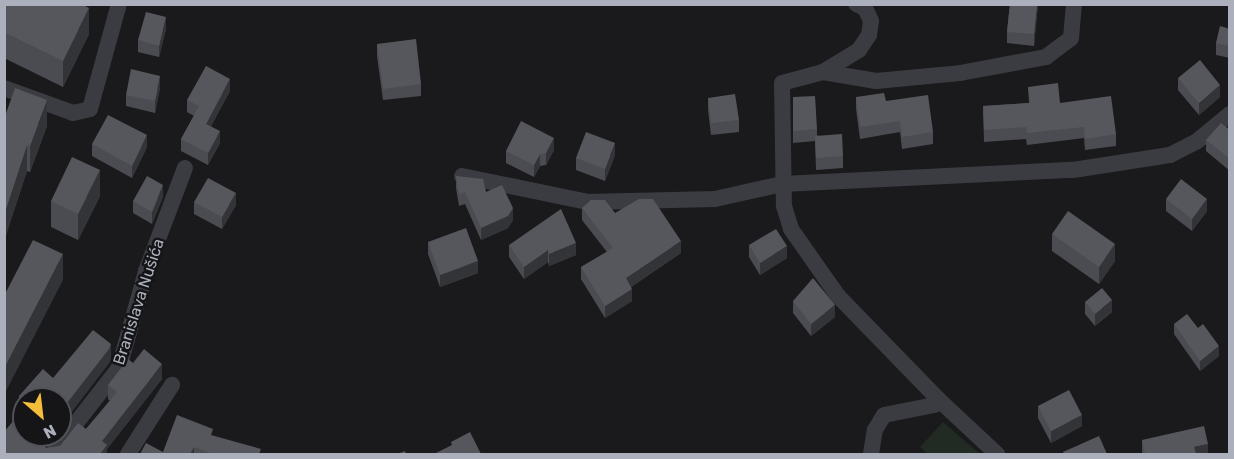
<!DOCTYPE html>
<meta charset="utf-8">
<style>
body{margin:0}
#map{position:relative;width:1234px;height:459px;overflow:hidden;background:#1a1a1c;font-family:Rubik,sans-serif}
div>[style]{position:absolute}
.green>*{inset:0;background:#222b23}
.street>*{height:16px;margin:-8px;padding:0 8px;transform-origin:8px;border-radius:8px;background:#3b3c42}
.wall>*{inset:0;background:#4b4c51}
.shaded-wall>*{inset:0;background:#333437}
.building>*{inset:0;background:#56575d}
span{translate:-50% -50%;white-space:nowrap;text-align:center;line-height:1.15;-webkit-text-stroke:5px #151517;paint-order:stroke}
.street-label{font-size:16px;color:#acb0bc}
.frame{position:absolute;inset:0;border:6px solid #acb0bc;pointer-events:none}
.north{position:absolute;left:12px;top:387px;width:60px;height:60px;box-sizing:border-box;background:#151517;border:2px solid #515359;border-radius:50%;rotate:152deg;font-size:16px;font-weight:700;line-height:24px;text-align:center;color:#acb0bc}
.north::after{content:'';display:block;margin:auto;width:21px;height:27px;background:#f5be3a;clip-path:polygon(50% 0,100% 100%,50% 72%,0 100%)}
</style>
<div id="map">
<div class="green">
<i style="clip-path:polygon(943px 422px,980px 454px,928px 454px,920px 447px)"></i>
</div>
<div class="street">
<i style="left:856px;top:4px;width:10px;rotate:24deg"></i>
<i style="left:865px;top:8px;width:14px;rotate:65deg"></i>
<i style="left:871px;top:21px;width:14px;rotate:98deg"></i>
<i style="left:869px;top:35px;width:18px;rotate:124deg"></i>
<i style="left:859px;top:50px;width:42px;rotate:148.6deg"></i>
<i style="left:823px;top:72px;width:42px;rotate:165deg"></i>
<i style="left:782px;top:83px;width:123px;rotate:89.1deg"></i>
<i style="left:784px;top:206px;width:24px;rotate:73deg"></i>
<i style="left:791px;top:229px;width:82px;rotate:55deg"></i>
<i style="left:838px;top:296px;width:144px;rotate:45.8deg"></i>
<i style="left:823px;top:72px;width:54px;rotate:9.6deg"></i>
<i style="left:876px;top:81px;width:84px;rotate:-5.4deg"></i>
<i style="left:960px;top:73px;width:87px;rotate:-10.5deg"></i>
<i style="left:1046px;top:57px;width:31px;rotate:-37deg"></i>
<i style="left:1071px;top:38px;width:34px;rotate:-85deg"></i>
<i style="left:4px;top:88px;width:73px;rotate:19.9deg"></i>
<i style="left:73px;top:113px;width:17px;rotate:-13deg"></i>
<i style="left:90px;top:109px;width:109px;rotate:-74.6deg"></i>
<i style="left:462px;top:176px;width:128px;rotate:11.7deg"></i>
<i style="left:587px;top:202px;width:128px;rotate:-1.3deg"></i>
<i style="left:715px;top:199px;width:69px;rotate:-12.6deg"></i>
<i style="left:782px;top:184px;width:291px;rotate:-2.8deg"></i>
<i style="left:1073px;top:170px;width:98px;rotate:-8.8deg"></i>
<i style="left:1170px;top:155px;width:29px;rotate:-27deg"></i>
<i style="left:1196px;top:142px;width:44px;rotate:-39.5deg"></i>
<i style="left:52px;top:454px;width:109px;rotate:-52.1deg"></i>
<i style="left:119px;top:368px;width:101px;rotate:-74.4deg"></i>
<i style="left:146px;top:271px;width:110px;rotate:-69.3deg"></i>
<i style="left:128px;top:454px;width:82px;rotate:-57.5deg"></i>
<i style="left:871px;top:454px;width:24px;rotate:-81deg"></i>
<i style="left:875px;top:430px;width:17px;rotate:-59deg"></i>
<i style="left:884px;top:415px;width:51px;rotate:-11.3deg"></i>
<i style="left:934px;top:405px;width:7px;rotate:-56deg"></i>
<i style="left:938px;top:399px;width:81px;rotate:43deg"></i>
</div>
<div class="wall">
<i style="clip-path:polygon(4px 4px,89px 34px,63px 87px,4px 58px)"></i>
<i style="clip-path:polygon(1010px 4px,1038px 4px,1034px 46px,1007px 43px,1007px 32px)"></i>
<i style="clip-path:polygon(166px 29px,159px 57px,138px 52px,138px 40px)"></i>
<i style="clip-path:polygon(1230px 29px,1230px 58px,1216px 55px,1216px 43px)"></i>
<i style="clip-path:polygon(377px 44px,421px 84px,421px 96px,383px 100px,377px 56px)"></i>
<i style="clip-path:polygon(1178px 78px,1220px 97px,1199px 115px,1178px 90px)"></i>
<i style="clip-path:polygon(1028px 87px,1060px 103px,1116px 134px,1116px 146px,1085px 150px,1084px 138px,1027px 145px,1026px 139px,984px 142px,983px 106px,1029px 103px)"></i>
<i style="clip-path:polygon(160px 88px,155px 113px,126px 106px,126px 95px)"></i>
<i style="clip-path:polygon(230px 91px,211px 126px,220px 143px,208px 165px,181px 151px,181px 139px,194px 116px,187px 112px,187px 100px)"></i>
<i style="clip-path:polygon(793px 97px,817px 129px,817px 135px,843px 156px,843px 168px,816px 170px,815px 141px,793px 143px)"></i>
<i style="clip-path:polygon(856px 97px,886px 101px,933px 132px,933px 144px,902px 149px,900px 132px,860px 139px,856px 109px)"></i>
<i style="clip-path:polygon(708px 98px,739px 120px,739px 132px,711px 135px,708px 110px)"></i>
<i style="clip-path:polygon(4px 119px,47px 126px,30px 172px,27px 171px,5px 238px,4px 238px)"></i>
<i style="clip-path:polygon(1230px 130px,1230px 171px,1206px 151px,1206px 140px)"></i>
<i style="clip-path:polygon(92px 144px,147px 147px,132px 178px,92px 156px)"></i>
<i style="clip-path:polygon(554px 150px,546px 165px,540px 166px,534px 177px,506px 163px,506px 151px)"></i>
<i style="clip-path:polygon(615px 155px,605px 181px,576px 170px,576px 158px)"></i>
<i style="clip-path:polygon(456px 176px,486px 192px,513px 220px,508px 228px,481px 240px,465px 204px,459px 206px,456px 188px)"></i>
<i style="clip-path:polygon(100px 196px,78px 240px,51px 227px,51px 201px)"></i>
<i style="clip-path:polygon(163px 197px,152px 224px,133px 213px,133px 201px)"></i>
<i style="clip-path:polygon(1166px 199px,1207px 211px,1192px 231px,1166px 211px)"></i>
<i style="clip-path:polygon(194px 202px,236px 205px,222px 229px,194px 214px)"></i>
<i style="clip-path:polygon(582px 208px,615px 213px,681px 253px,631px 287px,632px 301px,605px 318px,581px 279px,581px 267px,607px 252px,582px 220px)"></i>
<i style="clip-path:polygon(1052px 234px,1115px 261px,1099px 284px,1052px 251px)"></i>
<i style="clip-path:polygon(428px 242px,478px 273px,440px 287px,428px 254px)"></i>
<i style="clip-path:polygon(509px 245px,576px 255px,549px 266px,548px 262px,524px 279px,509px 257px)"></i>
<i style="clip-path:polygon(749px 245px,787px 258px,760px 275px,749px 257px)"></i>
<i style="clip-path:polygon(793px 301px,835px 317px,811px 336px,793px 313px)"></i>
<i style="clip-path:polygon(1085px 302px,1112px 312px,1095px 326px,1085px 314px)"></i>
<i style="clip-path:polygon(1174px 324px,1219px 356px,1200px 371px,1174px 334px)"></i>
<i style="clip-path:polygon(111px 359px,109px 363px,60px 427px,60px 399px,24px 399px,24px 435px,53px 435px,45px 446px,46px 448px,60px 446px,86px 429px,110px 401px,108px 399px,108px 385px,133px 363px,162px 379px,107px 449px,107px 454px,4px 454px,21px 412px,19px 411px,19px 396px,53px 378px)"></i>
<i style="clip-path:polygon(1038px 406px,1082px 426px,1051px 443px,1038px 418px)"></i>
<i style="clip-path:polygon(213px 436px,261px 454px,140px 454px,163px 452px)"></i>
<i style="clip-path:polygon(1142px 440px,1208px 454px,1142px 454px)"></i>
</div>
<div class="shaded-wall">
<i style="clip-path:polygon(1037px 4px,1038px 4px,1034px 46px,1034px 34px)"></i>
<i style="clip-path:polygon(89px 8px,89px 34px,63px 87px,63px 61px)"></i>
<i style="clip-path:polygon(166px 17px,166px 29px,159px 57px,159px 46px)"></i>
<i style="clip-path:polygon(160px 76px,160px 88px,155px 113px,155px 101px)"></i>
<i style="clip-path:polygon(230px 79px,230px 91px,206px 136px,206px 124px)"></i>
<i style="clip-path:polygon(1220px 85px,1220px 97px,1199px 115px,1199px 103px)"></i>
<i style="clip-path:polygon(47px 100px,47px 126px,30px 172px,30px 146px)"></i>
<i style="clip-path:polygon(220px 131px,220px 143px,208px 165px,208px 153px)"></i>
<i style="clip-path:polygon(147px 135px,147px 147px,132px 178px,132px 166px)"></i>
<i style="clip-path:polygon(554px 138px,554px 150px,546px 165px,546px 153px)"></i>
<i style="clip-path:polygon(615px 143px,615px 155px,605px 181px,605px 169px)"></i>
<i style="clip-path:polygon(27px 145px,27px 171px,5px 238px,5px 212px)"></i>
<i style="clip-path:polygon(540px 154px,540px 166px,534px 177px,534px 165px)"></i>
<i style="clip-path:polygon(100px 170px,100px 196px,78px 240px,78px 214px)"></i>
<i style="clip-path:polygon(163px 185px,163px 197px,152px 224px,152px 212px)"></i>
<i style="clip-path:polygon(236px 193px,236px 205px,222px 229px,222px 217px)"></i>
<i style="clip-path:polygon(1207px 199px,1207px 211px,1192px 231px,1192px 219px)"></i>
<i style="clip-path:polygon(513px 208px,513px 220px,508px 228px,481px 240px,481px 228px)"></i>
<i style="clip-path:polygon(681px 241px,681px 253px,626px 290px,626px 278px)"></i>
<i style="clip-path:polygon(576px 243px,576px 255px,549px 266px,549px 254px)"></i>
<i style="clip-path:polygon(1115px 244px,1115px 261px,1099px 284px,1099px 267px)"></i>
<i style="clip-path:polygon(787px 246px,787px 258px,760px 275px,760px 263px)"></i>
<i style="clip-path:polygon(548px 250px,548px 262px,524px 279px,524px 267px)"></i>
<i style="clip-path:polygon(63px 254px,63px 280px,4px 395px,4px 369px)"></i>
<i style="clip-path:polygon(478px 261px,478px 273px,440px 287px,440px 275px)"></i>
<i style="clip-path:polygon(632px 289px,632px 301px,605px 318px,605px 306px)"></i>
<i style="clip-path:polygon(1112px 300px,1112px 312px,1095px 326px,1095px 314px)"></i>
<i style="clip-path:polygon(835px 305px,835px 317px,811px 336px,811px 324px)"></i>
<i style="clip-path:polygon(111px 344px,111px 359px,109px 363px,60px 427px,60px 412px)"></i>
<i style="clip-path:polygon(1219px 346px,1219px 356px,1200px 371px,1200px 361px)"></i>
<i style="clip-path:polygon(162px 364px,162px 379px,107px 449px,107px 454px,100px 454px,102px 441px)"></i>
<i style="clip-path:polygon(1082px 415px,1082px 426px,1051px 443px,1051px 431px)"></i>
<i style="clip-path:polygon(43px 435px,53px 435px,44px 448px,42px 443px)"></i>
<i style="clip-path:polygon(1208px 444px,1208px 454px,1194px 454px,1194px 447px)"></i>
<i style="clip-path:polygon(194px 447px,194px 454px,190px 454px)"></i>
</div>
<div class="building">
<i style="clip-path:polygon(4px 4px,81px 4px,89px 8px,63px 61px,4px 32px)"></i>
<i style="clip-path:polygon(1010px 4px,1037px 4px,1034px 34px,1007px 32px)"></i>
<i style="clip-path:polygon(146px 12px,166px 17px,159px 46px,138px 40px)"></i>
<i style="clip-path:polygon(1220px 26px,1230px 29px,1230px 46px,1216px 43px)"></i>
<i style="clip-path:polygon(416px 39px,421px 84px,383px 89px,377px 44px)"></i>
<i style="clip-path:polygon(1200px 60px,1220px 85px,1199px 103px,1178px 78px)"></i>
<i style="clip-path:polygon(206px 66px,230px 79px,206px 124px,220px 131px,208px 153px,181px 139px,199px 106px,187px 100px)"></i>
<i style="clip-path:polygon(131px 69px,160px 76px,155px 101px,126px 95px)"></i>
<i style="clip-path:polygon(1058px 83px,1060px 103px,1111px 96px,1116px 134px,1085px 139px,1084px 127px,1027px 133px,1026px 127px,984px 130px,983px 106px,1030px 103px,1028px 87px)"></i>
<i style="clip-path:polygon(15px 88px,47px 100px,30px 146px,27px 145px,5px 212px,4px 212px,4px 119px)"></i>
<i style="clip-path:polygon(884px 93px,886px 101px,928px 95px,933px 132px,902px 137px,900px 121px,860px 127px,856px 97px)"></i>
<i style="clip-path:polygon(735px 94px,739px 120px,711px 123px,708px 98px)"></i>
<i style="clip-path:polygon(815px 96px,817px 129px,793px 131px,793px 97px)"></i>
<i style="clip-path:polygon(108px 115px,147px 135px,132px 166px,92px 144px)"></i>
<i style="clip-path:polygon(521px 121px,554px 138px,546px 153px,540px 154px,534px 165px,506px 151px)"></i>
<i style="clip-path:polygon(1221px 123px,1230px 130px,1230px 159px,1206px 140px)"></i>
<i style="clip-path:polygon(586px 132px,615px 143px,605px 169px,576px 158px)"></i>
<i style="clip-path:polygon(842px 134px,843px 156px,816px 158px,815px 136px)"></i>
<i style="clip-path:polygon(72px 157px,100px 170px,78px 214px,51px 201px)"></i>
<i style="clip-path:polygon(147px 176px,163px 185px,152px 212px,133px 201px)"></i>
<i style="clip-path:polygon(456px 176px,483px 179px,486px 192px,502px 185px,513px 208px,508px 216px,481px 228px,465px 192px,459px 194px)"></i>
<i style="clip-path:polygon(208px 178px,236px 193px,222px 217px,194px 202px)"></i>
<i style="clip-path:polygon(1181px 179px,1207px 199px,1192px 219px,1166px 199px)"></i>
<i style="clip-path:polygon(639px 199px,653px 199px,681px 241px,626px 278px,632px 289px,605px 306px,581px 267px,613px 248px,582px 208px,591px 200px,605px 200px,615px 213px)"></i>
<i style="clip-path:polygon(561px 209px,576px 243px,549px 254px,548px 250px,524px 267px,509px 245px)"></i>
<i style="clip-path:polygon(1068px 211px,1115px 244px,1099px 267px,1052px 234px)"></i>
<i style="clip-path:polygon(466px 228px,478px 261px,440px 275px,428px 242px)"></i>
<i style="clip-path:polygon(776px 229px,787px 246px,760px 263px,749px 245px)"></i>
<i style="clip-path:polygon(33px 240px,63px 254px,4px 369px,4px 296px)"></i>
<i style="clip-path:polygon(813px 278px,835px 305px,811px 324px,793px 301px)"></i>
<i style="clip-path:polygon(1102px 288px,1112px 300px,1095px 314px,1085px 302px)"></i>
<i style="clip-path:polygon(1187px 314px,1198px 328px,1203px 324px,1219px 346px,1200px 361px,1174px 324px)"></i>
<i style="clip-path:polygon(93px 330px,111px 344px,109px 349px,60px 412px,60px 399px,24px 399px,19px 396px,43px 369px,53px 378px)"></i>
<i style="clip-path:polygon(144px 349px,162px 364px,102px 441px,107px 445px,100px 454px,4px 454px,4px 432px,24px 408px,24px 435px,43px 435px,42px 443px,46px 448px,60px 446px,78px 423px,86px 429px,117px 392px,108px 385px,128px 359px,133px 363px)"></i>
<i style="clip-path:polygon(1069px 390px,1082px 415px,1051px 431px,1038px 406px)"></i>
<i style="clip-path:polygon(177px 415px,213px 429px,211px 435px,261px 449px,259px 454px,213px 454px,194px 447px,190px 454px,140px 454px,146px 443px,163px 452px)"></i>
<i style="clip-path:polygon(1204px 426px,1208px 444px,1194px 447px,1196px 454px,1145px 454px,1142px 440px)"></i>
<i style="clip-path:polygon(470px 432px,481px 454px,434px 454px,452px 445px,451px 442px)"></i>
<i style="clip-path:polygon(1099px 436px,1107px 454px,1064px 454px,1063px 452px)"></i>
<i style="clip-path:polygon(405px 451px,406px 454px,397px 454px)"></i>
</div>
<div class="street-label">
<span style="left:139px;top:302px;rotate:-72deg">Branislava Nušića</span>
</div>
<div class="frame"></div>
<div class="north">N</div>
</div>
